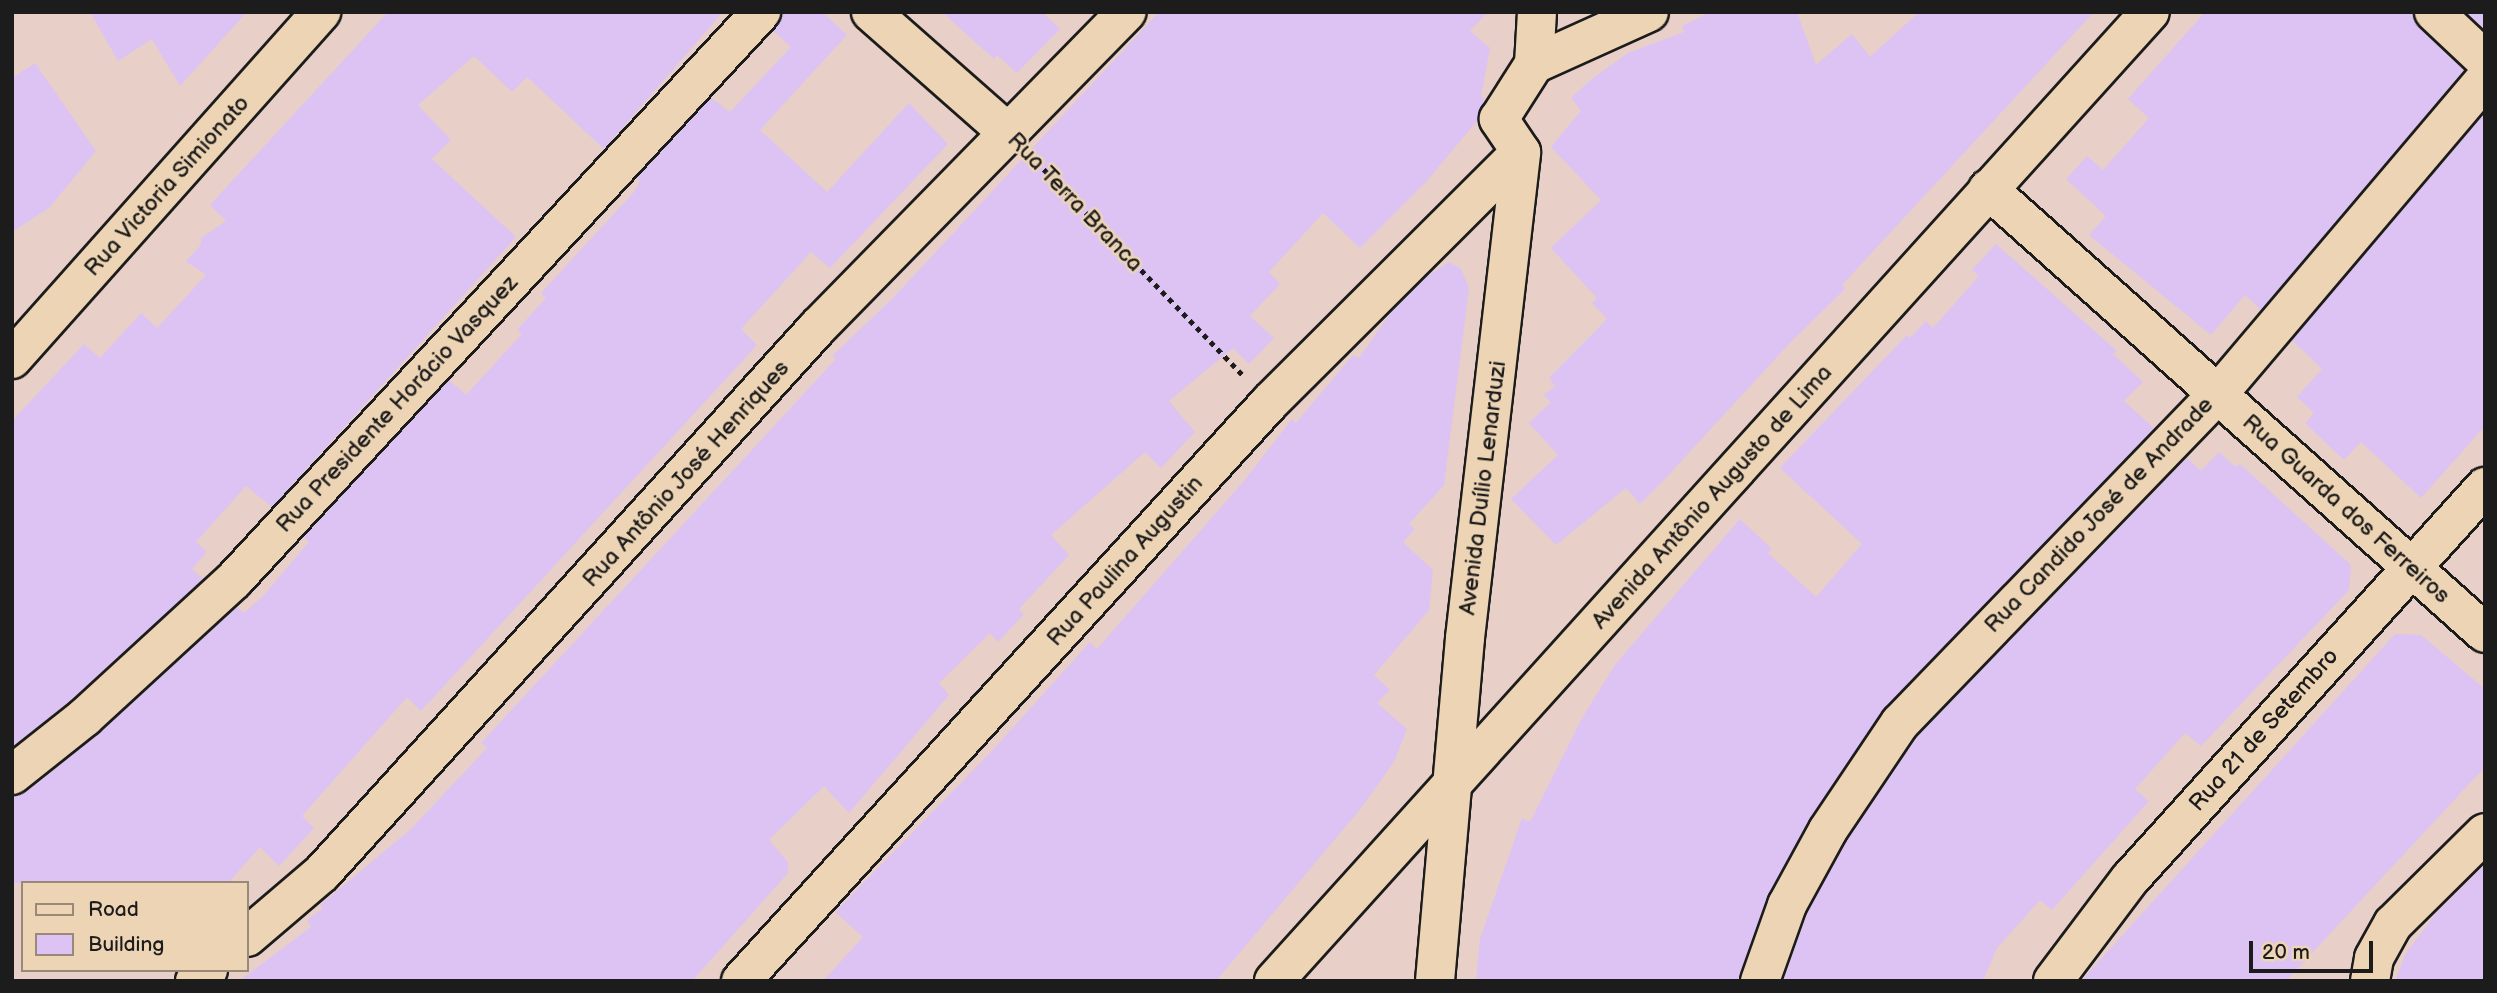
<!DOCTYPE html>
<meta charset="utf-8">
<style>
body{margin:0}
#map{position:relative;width:2497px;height:993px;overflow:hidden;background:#e8cfc7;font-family:"Balsamiq Sans",sans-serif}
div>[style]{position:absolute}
.building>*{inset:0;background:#ddc3f3}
.path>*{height:4.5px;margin-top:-2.25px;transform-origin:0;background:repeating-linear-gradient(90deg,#1c1c1c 0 5px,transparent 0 10px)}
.roads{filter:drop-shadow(2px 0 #1c1c1c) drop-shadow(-2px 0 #1c1c1c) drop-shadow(0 2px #1c1c1c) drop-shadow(0 -2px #1c1c1c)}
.street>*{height:38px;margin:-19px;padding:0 19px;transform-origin:19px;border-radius:19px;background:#edd4b4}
span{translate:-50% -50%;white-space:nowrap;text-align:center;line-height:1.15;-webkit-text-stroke:5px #edd4b4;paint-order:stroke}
.street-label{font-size:23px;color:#1c1c1c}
.frame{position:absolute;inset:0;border:14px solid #1c1c1c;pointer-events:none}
.legend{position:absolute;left:21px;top:881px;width:228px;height:91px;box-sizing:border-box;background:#edd4b4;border:2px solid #998a77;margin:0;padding:9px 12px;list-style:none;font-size:21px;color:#1c1c1c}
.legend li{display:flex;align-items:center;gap:14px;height:35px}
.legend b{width:35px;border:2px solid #998a77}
.scale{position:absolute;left:2249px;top:941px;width:124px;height:32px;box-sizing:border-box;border:4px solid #1c1c1c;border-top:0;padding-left:9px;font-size:21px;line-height:24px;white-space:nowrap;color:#1c1c1c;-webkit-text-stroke:5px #edd4b4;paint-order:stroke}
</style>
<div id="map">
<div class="building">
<i style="clip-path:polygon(90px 12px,247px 12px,180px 86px,152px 39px,118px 61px)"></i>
<i style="clip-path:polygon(388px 12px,723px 12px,604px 149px,527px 77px,512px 92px,474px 56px,418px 105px,451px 140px,432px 159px,516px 237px,272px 507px,246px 486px,196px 542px,207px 552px,192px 569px,203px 579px,71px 700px,12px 747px,12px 421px,84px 344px,100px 358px,141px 313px,157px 328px,206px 275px,186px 261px,201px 245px,201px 238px,226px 221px,210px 205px)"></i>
<i style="clip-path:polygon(822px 12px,847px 35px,760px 130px,827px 192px,909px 103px,948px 144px,830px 268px,811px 252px,741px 329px,757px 345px,421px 711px,407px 697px,302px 816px,314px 828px,279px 866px,260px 847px,228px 883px,12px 883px,12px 796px,26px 792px,99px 734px,237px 607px,244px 613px,263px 596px,309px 542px,304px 537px,449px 380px,466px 395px,522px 334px,517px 330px,546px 298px,541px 293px,634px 192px,640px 181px,637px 178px,711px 98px,730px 112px,791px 47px,773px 31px,782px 14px)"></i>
<i style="clip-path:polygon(942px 12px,1042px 12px,1060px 29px,1017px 73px,997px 55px,994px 59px)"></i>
<i style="clip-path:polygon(1159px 12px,1488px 12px,1470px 31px,1490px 48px,1481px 96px,1485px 100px,1477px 121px,1426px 182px,1360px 248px,1323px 213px,1269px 272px,1280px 284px,1250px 316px,1274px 338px,1249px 364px,1233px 348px,1169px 401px,1195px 432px,1161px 468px,1145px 452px,1051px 535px,1069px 555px,1019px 609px,1024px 614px,998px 642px,990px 633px,939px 683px,949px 695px,849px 813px,824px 786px,769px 840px,788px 862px,788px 873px,692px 981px,239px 981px,311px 927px,307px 920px,323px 908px,320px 905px,411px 829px,487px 748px,481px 743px,836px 359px,832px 356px,893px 298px)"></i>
<i style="clip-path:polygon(1710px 12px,1797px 12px,1816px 65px,1852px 34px,1870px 57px,1919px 12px,2094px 12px,1842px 285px,1845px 289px,1788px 345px,1663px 481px,1640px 504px,1626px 488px,1556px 545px,1511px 499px,1558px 455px,1529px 423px,1551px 402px,1544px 395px,1555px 386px,1549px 378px,1607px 319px,1592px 303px,1597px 298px,1551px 248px,1601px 200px,1551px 147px,1581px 111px,1571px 98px,1593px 78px,1628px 53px,1684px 32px,1682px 26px)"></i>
<i style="clip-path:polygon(2205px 12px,2413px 12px,2419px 28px,2464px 70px,2261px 310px,2245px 295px,2211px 335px,2089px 235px,2106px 216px,2066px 179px,2087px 156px,2103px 170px,2149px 118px,2128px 99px)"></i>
<i style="clip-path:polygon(2466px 12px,2485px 12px,2485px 30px)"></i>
<i style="clip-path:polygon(35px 63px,96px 151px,49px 208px,12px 232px,12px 78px)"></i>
<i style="clip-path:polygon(2485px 113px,2485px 426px,2421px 498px,2361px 442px,2344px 460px,2305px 423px,2314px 413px,2297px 397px,2322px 369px,2292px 340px)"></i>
<i style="clip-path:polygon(1996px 244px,2117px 351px,2113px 354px,2143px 382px,2124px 401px,2154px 428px,1882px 711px,1810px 818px,1768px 895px,1739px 981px,1476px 981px,1480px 939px,1522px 818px,1530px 822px,1582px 718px,1615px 665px,1740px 519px,1772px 549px,1768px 553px,1816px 597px,1862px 544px,1780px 468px,1907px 335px,1910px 338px,1926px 321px,1933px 328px,1979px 276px,1972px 270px)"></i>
<i style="clip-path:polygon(1449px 262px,1461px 269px,1469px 288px,1444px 485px,1409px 524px,1415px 529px,1403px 542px,1433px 570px,1429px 610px,1374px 675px,1390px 690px,1377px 703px,1407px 729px,1394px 762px,1362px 807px,1216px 981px,823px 981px,863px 937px,835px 912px,990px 753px,1090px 642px,1097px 649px,1244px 481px,1292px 419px,1296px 423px,1353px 355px,1359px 358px,1392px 311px,1429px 275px)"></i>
<i style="clip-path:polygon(2219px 452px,2235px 467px,2240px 464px,2351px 565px,2349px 590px,2201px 746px,2185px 733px,2135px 789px,2149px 801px,2052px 910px,2040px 900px,1997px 948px,1983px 981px,1783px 981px,1807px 914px,1847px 841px,1917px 737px,2187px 458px,2201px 471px)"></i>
<i style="clip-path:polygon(2395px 634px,2421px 635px,2485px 689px,2485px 767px,2286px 981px,2081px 981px)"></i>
<i style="clip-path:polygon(2485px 864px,2485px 981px,2395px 981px,2406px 953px,2437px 912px)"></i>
</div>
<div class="path">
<i style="left:1037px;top:162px;width:296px;rotate:46deg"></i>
</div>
<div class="roads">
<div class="street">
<i style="left:871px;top:12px;width:181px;rotate:41.4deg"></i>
<i style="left:2434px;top:12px;width:70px;rotate:43.3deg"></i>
<i style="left:1534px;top:64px;width:126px;rotate:-24.3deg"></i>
<i style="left:1988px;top:189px;width:666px;rotate:41.78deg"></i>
<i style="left:12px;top:359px;width:465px;rotate:-48.3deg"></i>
<i style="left:12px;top:775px;width:93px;rotate:-38.5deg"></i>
<i style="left:85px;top:717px;width:202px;rotate:-42.6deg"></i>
<i style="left:234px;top:580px;width:775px;rotate:-47.14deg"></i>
<i style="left:247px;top:937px;width:99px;rotate:-40.5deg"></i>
<i style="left:322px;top:873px;width:738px;rotate:-47.75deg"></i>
<i style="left:818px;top:327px;width:441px;rotate:-45.6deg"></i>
<i style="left:195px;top:981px;width:17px;rotate:-40deg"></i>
<i style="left:741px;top:981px;width:784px;rotate:-47.58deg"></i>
<i style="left:1270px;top:402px;width:354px;rotate:-44.9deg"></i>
<i style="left:1274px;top:981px;width:1306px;rotate:-47.89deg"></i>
<i style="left:1435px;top:981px;width:344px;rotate:-85deg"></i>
<i style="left:1465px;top:638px;width:489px;rotate:-83.4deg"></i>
<i style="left:1521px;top:152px;width:40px;rotate:-124deg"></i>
<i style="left:1499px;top:119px;width:65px;rotate:-57.5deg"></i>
<i style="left:1534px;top:64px;width:52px;rotate:-86.7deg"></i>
<i style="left:1760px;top:981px;width:81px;rotate:-70.4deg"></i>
<i style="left:1787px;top:905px;width:85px;rotate:-61.3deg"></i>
<i style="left:1828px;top:830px;width:129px;rotate:-56.1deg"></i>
<i style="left:1900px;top:723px;width:458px;rotate:-46deg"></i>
<i style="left:2218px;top:394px;width:413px;rotate:-49.7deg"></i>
<i style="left:2053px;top:981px;width:128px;rotate:-53deg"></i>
<i style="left:2130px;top:879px;width:529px;rotate:-47.84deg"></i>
<i style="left:2370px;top:981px;width:23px;rotate:-80deg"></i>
<i style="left:2374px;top:958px;width:39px;rotate:-61deg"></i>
<i style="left:2393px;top:924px;width:129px;rotate:-44.7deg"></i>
</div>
</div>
<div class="street-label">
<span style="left:167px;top:186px;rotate:-48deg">Rua Victoria Simionato</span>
<span style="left:1075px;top:202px;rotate:46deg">Rua Terra Branca</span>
<span style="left:397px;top:404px;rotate:-47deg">Rua Presidente Horácio Vasquez</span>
<span style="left:686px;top:474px;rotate:-48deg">Rua Antônio José Henriques</span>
<span style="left:1483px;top:488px;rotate:-83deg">Avenida Duílio Lenarduzi</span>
<span style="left:1712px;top:497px;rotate:-48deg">Avenida Antônio Augusto de Lima</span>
<span style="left:2346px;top:509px;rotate:42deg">Rua Guarda dos Ferreiros</span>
<span style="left:2099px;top:515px;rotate:-46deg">Rua Candido José de Andrade</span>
<span style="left:1125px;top:561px;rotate:-48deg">Rua Paulina Augustin</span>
<span style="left:2264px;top:730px;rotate:-48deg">Rua 21 de Setembro</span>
</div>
<div class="frame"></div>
<ul class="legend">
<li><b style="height:9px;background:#edd4b4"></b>Road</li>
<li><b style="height:19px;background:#ddc3f3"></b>Building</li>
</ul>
<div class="scale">20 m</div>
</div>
